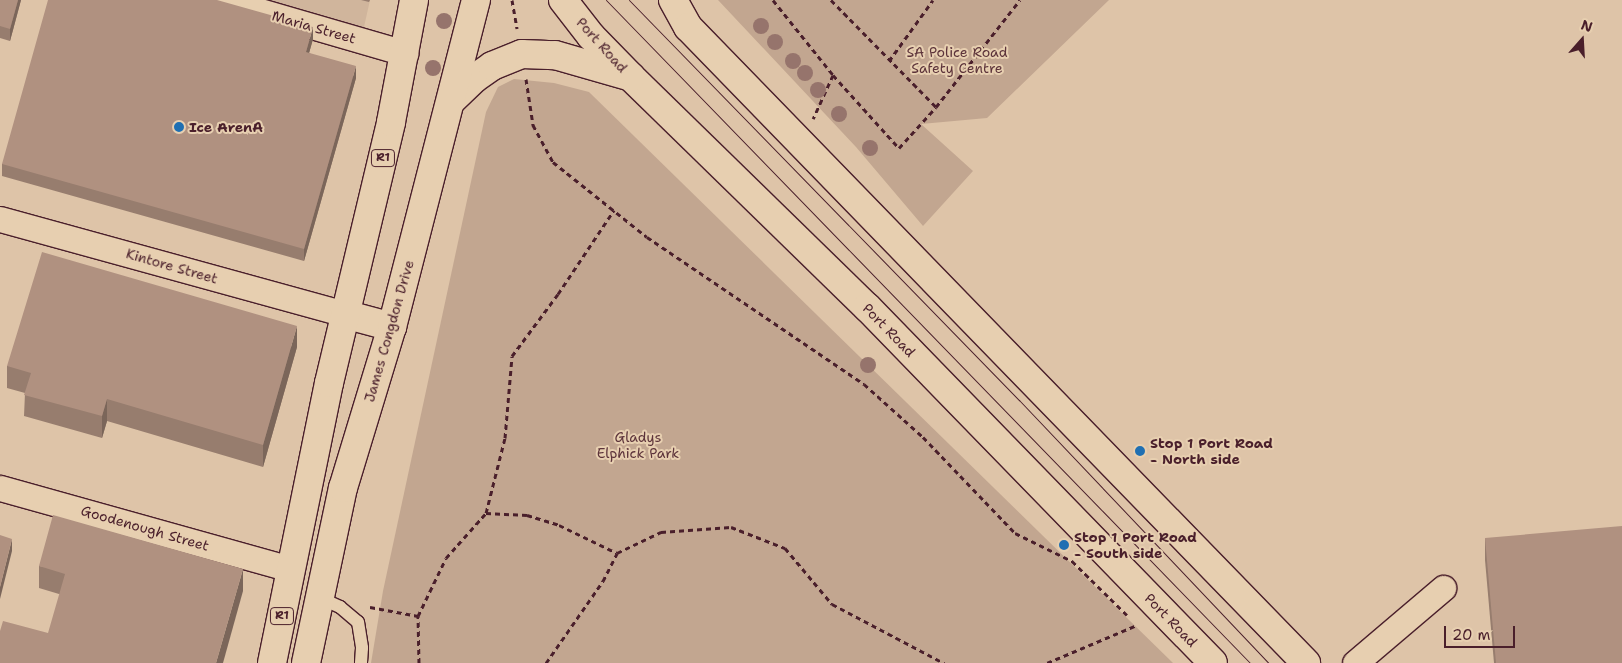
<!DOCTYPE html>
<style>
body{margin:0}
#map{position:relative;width:1622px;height:663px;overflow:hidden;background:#dec4a8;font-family:"Shantell Sans",sans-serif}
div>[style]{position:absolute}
.built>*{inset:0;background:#d0b59c}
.green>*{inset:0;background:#c2a690}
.path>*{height:3px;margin-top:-1.5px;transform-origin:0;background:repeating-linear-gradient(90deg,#4a1f2b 0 5px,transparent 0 9px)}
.roads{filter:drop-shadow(1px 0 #4a1f2b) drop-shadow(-1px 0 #4a1f2b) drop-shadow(0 1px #4a1f2b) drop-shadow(0 -1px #4a1f2b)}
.service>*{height:12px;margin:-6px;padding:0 6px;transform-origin:6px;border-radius:6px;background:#e7cfb0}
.minor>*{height:25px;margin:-12.5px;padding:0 12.5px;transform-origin:12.5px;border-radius:12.5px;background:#e7cfb0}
.primary>*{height:28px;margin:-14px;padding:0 14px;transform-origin:14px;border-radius:14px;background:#e7cfb0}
.trunk>*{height:28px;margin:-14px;padding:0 14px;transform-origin:14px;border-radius:14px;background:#e7cfb0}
.tram>*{height:1px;margin:-0.5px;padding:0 0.5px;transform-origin:0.5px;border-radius:0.5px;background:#4a1f2b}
.trees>*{width:16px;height:16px;margin:-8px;border-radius:50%;background:#96746c}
.wall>*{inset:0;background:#977d6e}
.shaded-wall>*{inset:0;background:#7b665a}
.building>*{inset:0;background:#b09180}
.dots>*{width:14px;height:14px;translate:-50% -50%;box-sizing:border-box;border:2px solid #e7cfb0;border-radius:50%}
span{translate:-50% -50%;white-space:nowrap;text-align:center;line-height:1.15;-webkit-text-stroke:4px #e7cfb0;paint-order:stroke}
.shield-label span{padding:1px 4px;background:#e7cfb0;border:1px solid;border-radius:4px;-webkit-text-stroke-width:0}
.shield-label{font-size:12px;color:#4a1f2b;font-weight:700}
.street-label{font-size:14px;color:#4a1f2b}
.park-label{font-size:14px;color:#5c333a}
.poi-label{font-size:14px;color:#4a1f2b;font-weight:700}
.left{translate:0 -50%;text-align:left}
.north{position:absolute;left:1557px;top:15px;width:50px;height:50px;-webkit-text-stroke:4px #e7cfb0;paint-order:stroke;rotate:19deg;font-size:14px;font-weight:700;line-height:20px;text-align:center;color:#4a1f2b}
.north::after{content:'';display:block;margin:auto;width:18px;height:22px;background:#4a1f2b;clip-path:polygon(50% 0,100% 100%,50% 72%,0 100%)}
.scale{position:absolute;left:1444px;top:626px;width:71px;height:22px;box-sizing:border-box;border:2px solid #4a1f2b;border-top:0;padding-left:6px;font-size:15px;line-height:18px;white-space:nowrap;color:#4a1f2b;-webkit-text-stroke:4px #e7cfb0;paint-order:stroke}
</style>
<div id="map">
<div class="built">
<i style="clip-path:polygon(242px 0,370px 0,362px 36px)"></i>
</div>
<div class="green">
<i style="clip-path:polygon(718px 0,1109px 0,987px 118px,921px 124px,973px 171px,923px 226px,856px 147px)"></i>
<i style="clip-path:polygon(514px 79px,554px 83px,589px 92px,1173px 663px,371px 663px,383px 591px,486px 112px,498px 87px)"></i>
</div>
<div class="path">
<i style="left:512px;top:0;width:29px;rotate:80deg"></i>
<i style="left:773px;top:0;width:96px;rotate:51.3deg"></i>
<i style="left:833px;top:75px;width:48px;rotate:114.4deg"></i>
<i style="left:831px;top:0;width:150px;rotate:45.5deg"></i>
<i style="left:936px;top:107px;width:136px;rotate:-51.9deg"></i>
<i style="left:889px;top:61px;width:75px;rotate:-54.2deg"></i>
<i style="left:833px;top:75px;width:98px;rotate:47.9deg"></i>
<i style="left:899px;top:148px;width:55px;rotate:-47.9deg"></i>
<i style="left:526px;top:79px;width:47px;rotate:81.3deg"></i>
<i style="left:533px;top:125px;width:42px;rotate:61.6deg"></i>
<i style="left:553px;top:162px;width:120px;rotate:38.6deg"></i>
<i style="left:647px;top:237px;width:262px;rotate:34.1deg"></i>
<i style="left:864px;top:384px;width:79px;rotate:41.9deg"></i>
<i style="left:923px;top:437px;width:133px;rotate:46.2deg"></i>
<i style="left:1015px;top:533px;width:64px;rotate:26.2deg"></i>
<i style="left:1072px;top:561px;width:77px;rotate:44.5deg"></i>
<i style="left:486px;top:513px;width:41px;rotate:2.8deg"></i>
<i style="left:527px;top:515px;width:34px;rotate:17deg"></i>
<i style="left:559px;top:525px;width:64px;rotate:25.8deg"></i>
<i style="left:617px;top:553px;width:49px;rotate:-25.5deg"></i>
<i style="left:661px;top:532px;width:70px;rotate:-4.1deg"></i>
<i style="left:731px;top:527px;width:58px;rotate:21.3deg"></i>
<i style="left:785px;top:548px;width:73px;rotate:50deg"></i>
<i style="left:832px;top:604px;width:127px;rotate:27.8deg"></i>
<i style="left:370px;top:607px;width:49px;rotate:10.6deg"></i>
<i style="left:419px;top:663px;width:47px;rotate:-91.2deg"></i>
<i style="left:418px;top:616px;width:64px;rotate:-64.2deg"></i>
<i style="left:446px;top:558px;width:60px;rotate:-48.4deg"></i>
<i style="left:486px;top:513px;width:77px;rotate:-75.8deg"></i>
<i style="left:505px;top:438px;width:82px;rotate:-85.1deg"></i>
<i style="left:512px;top:356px;width:77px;rotate:-53.4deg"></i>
<i style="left:558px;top:294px;width:101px;rotate:-56.3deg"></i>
<i style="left:546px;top:663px;width:100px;rotate:-55.2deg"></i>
<i style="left:603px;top:581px;width:31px;rotate:-63deg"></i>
<i style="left:1047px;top:663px;width:98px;rotate:-22.9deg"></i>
</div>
<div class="roads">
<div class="service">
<i style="left:320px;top:598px;width:22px;rotate:24deg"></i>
<i style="left:340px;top:607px;width:23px;rotate:40deg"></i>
<i style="left:358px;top:622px;width:26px;rotate:81deg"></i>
<i style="left:362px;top:648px;width:15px;rotate:94deg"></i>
</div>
<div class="minor">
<i style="left:222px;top:0;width:191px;rotate:16.2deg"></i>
<i style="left:0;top:219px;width:357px;rotate:15.4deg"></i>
<i style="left:0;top:488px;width:302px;rotate:15.6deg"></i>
<i style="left:1355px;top:663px;width:116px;rotate:-40.4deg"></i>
</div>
<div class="primary">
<i style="left:563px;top:0;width:46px;rotate:52.1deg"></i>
<i style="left:591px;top:36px;width:57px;rotate:45.7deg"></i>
<i style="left:631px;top:77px;width:330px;rotate:44.3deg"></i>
<i style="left:867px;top:307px;width:496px;rotate:45.8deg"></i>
<i style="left:673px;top:0;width:31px;rotate:61deg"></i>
<i style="left:688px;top:27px;width:887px;rotate:45.82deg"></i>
</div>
<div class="trunk">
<i style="left:451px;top:101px;width:33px;rotate:-44deg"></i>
<i style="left:475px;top:78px;width:21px;rotate:-35deg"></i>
<i style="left:492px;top:66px;width:32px;rotate:-22deg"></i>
<i style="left:522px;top:54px;width:33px;rotate:2deg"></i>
<i style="left:555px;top:55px;width:79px;rotate:16.1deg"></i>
<i style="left:344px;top:314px;width:50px;rotate:15.2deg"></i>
<i style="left:272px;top:663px;width:286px;rotate:-78.5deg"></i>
<i style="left:329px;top:383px;width:268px;rotate:-76.6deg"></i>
<i style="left:391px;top:122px;width:124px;rotate:-79.3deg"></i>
<i style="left:306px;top:663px;width:179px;rotate:-78.1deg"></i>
<i style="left:343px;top:488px;width:168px;rotate:-73.1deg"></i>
<i style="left:392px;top:327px;width:338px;rotate:-75.6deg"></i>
</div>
</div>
<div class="tram">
<i style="left:606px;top:0;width:924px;rotate:45.83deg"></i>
<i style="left:629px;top:0;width:559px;rotate:45.73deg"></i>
<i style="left:1019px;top:400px;width:363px;rotate:46.5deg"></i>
</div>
<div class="trees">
<i style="left:444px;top:21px"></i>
<i style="left:761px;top:26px"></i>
<i style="left:775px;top:42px"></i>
<i style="left:793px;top:61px"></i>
<i style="left:433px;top:68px"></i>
<i style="left:805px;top:73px"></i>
<i style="left:818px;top:90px"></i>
<i style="left:839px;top:114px"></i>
<i style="left:870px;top:148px"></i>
<i style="left:868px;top:365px"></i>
</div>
<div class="wall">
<i style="clip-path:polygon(0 0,21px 0,10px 41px,0 38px)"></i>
<i style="clip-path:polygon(361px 0,370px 0,369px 2px)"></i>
<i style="clip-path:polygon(313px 39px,309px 53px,356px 78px,304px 261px,2px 176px,2px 164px)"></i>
<i style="clip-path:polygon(297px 347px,263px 467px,107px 421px,102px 438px,24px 416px,25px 393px,7px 388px,7px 366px)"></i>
<i style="clip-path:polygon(1485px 538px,1622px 663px,1494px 663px,1485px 560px)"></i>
<i style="clip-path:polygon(39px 566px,243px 591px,59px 594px,39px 588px)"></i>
</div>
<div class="shaded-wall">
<i style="clip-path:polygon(18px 0,21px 0,10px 41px,10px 29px)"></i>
<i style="clip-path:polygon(313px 27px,313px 39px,306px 64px,306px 52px)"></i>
<i style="clip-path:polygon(356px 66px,356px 78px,304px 261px,304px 249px)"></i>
<i style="clip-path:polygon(297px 326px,297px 347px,263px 467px,263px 445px)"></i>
<i style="clip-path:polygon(107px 399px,107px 421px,102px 438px,102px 416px)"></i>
<i style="clip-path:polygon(12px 539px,12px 551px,0 599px,0 587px)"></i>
<i style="clip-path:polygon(243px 569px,243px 591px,223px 663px,216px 663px)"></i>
</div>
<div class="building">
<i style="clip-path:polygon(0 0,18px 0,10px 29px,0 26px)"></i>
<i style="clip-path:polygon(48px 0,217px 0,313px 27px,306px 52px,356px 66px,304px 249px,2px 164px)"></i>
<i style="clip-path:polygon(42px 252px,297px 326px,263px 445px,107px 399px,102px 416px,24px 395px,31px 373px,7px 366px)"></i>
<i style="clip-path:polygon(53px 515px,243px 569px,216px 663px,0 663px,0 631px,3px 621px,48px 633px,65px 574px,39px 566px)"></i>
<i style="clip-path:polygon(1622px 526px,1622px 663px,1496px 663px,1485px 538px)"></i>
<i style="clip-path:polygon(0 535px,12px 539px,0 587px)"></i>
</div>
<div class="dots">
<i style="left:179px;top:127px;background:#1f6fb2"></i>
<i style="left:1140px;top:451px;background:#1f6fb2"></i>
<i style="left:1064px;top:545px;background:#1f6fb2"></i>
</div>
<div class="shield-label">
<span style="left:383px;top:158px">R1</span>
<span style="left:282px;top:616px">R1</span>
</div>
<div class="street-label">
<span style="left:314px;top:27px;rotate:16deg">Maria Street</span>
<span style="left:602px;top:45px;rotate:48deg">Port Road</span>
<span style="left:172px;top:266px;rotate:16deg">Kintore Street</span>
<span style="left:889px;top:330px;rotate:46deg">Port Road</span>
<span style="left:389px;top:331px;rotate:-74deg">James Congdon Drive</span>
<span style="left:145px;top:528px;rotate:16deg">Goodenough Street</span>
<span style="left:1171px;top:620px;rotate:46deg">Port Road</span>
</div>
<div class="park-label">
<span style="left:957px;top:60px">SA Police Road<br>Safety Centre</span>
<span style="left:638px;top:445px">Gladys<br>Elphick Park</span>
</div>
<div class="poi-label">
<span class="left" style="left:189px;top:127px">Ice ArenA</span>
<span class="left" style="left:1150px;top:451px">Stop 1 Port Road<br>- North side</span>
<span class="left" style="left:1074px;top:545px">Stop 1 Port Road<br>- South side</span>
</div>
<div class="north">N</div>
<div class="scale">20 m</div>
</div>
